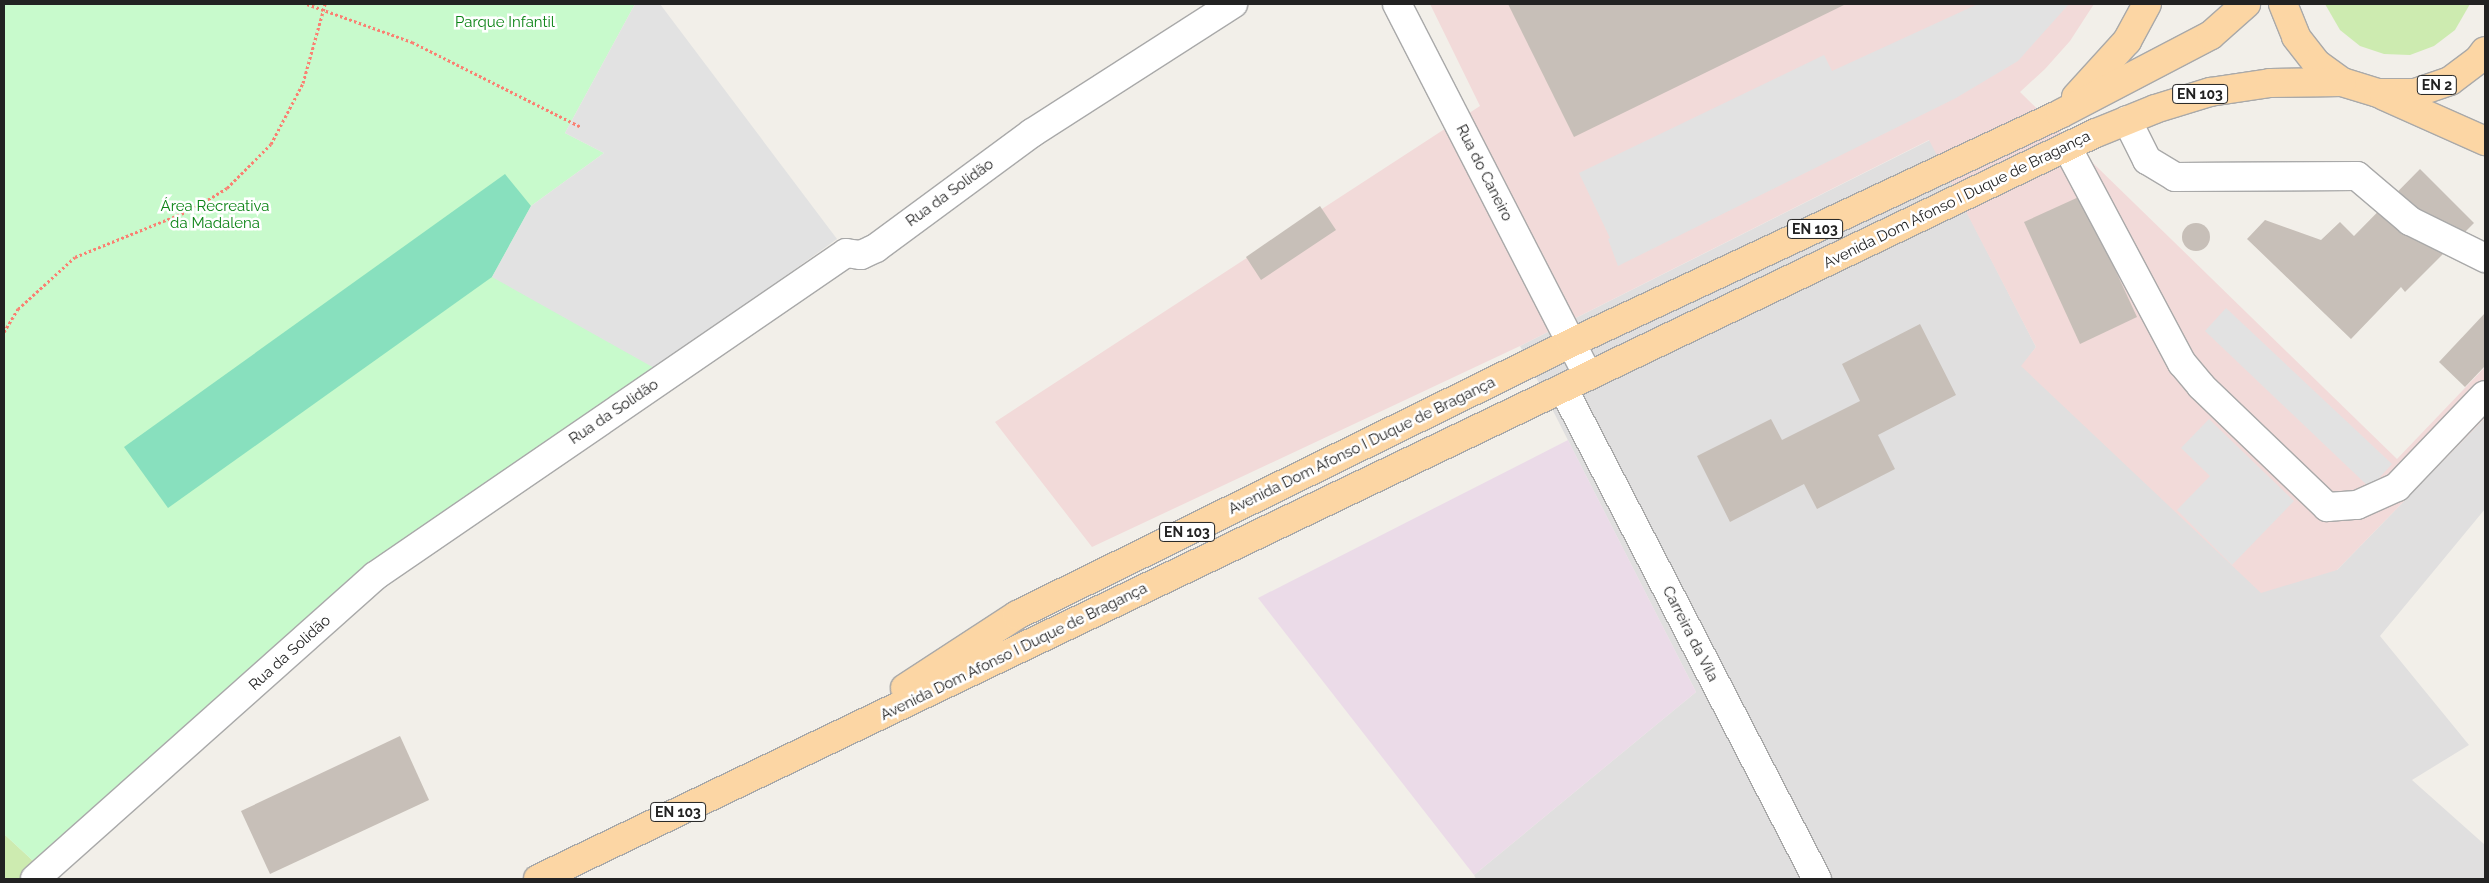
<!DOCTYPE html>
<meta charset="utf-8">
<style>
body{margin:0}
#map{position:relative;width:2489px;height:883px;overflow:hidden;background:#f2efe9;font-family:Raleway,sans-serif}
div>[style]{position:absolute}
.residential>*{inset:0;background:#e0dfdf}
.commercial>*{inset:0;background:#f2dad9}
.industrial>*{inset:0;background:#ebdbe8}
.grass>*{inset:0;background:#cdebb0}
.park>*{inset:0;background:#c8facc}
.pitch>*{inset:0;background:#88e0be}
.parking>*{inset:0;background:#e2e2e2}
.building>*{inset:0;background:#c7bfb8}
.round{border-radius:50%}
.path>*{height:3px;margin-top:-1.5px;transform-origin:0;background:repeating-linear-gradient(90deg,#fa8072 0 2.5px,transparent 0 5px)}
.roads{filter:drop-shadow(1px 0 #a9a9a9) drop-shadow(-1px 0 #a9a9a9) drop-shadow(0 1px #a9a9a9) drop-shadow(0 -1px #a9a9a9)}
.minor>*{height:28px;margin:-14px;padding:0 14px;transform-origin:14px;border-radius:14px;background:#fff}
.major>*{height:28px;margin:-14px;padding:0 14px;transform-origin:14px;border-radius:14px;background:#fcd6a4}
span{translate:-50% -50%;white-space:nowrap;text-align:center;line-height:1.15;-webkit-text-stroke:5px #fff;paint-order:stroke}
.shield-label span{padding:1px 4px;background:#fff;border:1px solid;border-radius:4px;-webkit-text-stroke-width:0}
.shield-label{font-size:14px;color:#222;font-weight:700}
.park-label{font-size:15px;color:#0c8416}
.street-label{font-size:15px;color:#222}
.frame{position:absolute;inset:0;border:5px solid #222;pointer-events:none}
</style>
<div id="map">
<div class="residential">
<i style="clip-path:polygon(1930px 140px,2036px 347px,2022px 366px,2337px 570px,2485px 418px,2485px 509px,2380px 636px,2469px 745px,2412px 780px,2485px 845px,2485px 879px,1476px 879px,1474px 875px,1696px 692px,1520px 346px)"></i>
</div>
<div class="commercial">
<i style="clip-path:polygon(1430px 4px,2094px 4px,2070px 41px,2045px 69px,2020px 92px,2397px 459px,2485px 367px,2485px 418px,2337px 570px,2261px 593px,2021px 366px,2036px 347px,1929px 140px,1520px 346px,1092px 547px,995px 422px,1480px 106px)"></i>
</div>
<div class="industrial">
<i style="clip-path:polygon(1568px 440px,1696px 692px,1474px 875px,1258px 598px)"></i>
</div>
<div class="grass">
<i style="clip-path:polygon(2325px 4px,2470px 4px,2455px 30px,2434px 46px,2410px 55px,2384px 54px,2360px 46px,2340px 30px)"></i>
<i style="clip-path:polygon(4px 834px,44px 871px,35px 879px,4px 879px)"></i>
</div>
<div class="park">
<i style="clip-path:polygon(4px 4px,635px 4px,565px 133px,604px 153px,531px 206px,656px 369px,367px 584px,44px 871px,4px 834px)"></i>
</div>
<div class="pitch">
<i style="clip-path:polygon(505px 174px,531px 206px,492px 277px,168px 508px,124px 447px)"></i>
</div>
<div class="parking">
<i style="clip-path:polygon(635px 4px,660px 4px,837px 239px,656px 369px,492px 277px,531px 206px,604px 153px,565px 133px)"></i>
<i style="clip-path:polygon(1978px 4px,2069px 4px,2018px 61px,1956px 98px,1618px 266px,1608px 239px,1610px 238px,1579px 173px,1824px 55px,1832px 71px)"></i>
<i style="clip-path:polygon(2226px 308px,2392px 464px,2370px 488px,2205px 331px)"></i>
<i style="clip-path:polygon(2209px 419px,2294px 501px,2232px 565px,2177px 510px,2210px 476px,2181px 448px)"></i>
</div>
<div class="building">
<i style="clip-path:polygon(1508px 4px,1846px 4px,1574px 137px)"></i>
<i style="clip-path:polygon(2420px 169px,2474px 223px,2405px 292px,2401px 287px,2351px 339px,2247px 239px,2265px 220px,2321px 240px,2340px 222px,2354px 236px)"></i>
<i style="clip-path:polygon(2081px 196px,2137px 317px,2080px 344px,2024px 222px)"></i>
<i style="clip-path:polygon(1320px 206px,1336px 230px,1261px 280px,1246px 257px)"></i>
<i class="round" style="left:2182px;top:223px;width:28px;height:28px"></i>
<i style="clip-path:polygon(2485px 313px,2485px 366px,2465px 387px,2439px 362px)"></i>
<i style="clip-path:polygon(1920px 324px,1956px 395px,1878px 435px,1895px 469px,1817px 509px,1804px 484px,1730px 522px,1697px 456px,1771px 419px,1782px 440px,1860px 401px,1842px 364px)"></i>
<i style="clip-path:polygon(400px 736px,429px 800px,270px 874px,241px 811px)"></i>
</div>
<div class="path">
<i style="left:307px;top:4px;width:112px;rotate:19.9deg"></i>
<i style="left:412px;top:42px;width:189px;rotate:26.7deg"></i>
<i style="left:4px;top:332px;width:27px;rotate:-59deg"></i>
<i style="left:18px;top:309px;width:77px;rotate:-42.4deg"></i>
<i style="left:75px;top:257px;width:125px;rotate:-22.1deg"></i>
<i style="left:191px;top:210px;width:42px;rotate:-31.4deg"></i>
<i style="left:227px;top:188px;width:62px;rotate:-45deg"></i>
<i style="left:271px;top:144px;width:69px;rotate:-62.3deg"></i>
<i style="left:303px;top:83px;width:82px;rotate:-74.4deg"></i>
</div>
<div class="roads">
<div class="minor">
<i style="left:1397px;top:4px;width:418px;rotate:62.8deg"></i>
<i style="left:2127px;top:120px;width:45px;rotate:63.4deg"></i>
<i style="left:2147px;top:160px;width:33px;rotate:31deg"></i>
<i style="left:2175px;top:177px;width:182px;rotate:-0.3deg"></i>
<i style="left:2357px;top:176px;width:70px;rotate:40.3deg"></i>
<i style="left:2410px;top:221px;width:84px;rotate:26.3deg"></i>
<i style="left:2067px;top:147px;width:245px;rotate:62deg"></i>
<i style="left:2182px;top:363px;width:30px;rotate:50deg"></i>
<i style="left:2201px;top:386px;width:175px;rotate:43.8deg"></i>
<i style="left:2327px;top:507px;width:30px;rotate:-4deg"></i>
<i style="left:2357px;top:505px;width:44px;rotate:-24.2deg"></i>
<i style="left:2397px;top:487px;width:127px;rotate:-46.3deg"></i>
<i style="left:1563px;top:388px;width:553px;rotate:62.65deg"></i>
<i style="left:35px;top:879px;width:455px;rotate:-41.7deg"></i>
<i style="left:375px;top:576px;width:571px;rotate:-34.44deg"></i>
<i style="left:846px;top:253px;width:15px;rotate:8deg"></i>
<i style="left:861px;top:255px;width:17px;rotate:-25deg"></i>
<i style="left:876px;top:248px;width:194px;rotate:-36.4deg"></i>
<i style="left:1032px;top:133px;width:239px;rotate:-32.7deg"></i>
</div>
<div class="major">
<i style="left:2283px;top:4px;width:35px;rotate:68deg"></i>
<i style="left:2296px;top:37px;width:33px;rotate:52deg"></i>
<i style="left:2316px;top:63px;width:32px;rotate:36deg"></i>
<i style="left:2342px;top:82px;width:38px;rotate:17deg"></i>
<i style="left:2378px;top:93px;width:37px"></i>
<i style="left:2415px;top:93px;width:37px;rotate:-19deg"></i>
<i style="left:2450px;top:81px;width:36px;rotate:-37deg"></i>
<i style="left:2479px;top:59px;width:10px;rotate:-53deg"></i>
<i style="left:2384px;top:96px;width:111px;rotate:24deg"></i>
<i style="left:2076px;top:97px;width:76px;rotate:-47.7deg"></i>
<i style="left:2127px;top:41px;width:42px;rotate:-61.6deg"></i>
<i style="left:905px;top:688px;width:134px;rotate:-33.1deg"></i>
<i style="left:1017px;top:615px;width:617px;rotate:-26.15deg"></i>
<i style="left:1571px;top:343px;width:540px;rotate:-25.09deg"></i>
<i style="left:2060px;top:114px;width:170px;rotate:-27.6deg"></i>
<i style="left:2211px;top:35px;width:47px;rotate:-41.5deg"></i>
<i style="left:538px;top:879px;width:1727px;rotate:-25.59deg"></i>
<i style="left:2096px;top:133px;width:64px;rotate:-22.1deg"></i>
<i style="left:2155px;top:109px;width:58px;rotate:-17.2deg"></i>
<i style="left:2210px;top:92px;width:61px;rotate:-8.5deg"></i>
<i style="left:2270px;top:83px;width:72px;rotate:-0.8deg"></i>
</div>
</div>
<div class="shield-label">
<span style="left:2437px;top:85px">EN 2</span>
<span style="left:2200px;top:94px">EN 103</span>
<span style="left:1815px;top:229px">EN 103</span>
<span style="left:1187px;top:532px">EN 103</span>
<span style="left:678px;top:812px">EN 103</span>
</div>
<div class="park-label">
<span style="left:505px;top:23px">Parque Infantil</span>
<span style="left:215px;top:215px">Área Recreativa<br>da Madalena</span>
</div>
<div class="street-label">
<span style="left:1484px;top:173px;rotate:63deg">Rua do Caneiro</span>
<span style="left:950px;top:193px;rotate:-36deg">Rua da Solidão</span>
<span style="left:1957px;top:200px;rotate:-26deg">Avenida Dom Afonso I Duque de Bragança</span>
<span style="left:614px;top:412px;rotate:-34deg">Rua da Solidão</span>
<span style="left:1362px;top:446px;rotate:-26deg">Avenida Dom Afonso I Duque de Bragança</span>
<span style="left:1690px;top:634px;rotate:63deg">Carreira da Vila</span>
<span style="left:1014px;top:652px;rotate:-26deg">Avenida Dom Afonso I Duque de Bragança</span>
<span style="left:290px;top:653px;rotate:-42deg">Rua da Solidão</span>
</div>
<div class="frame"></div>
</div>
